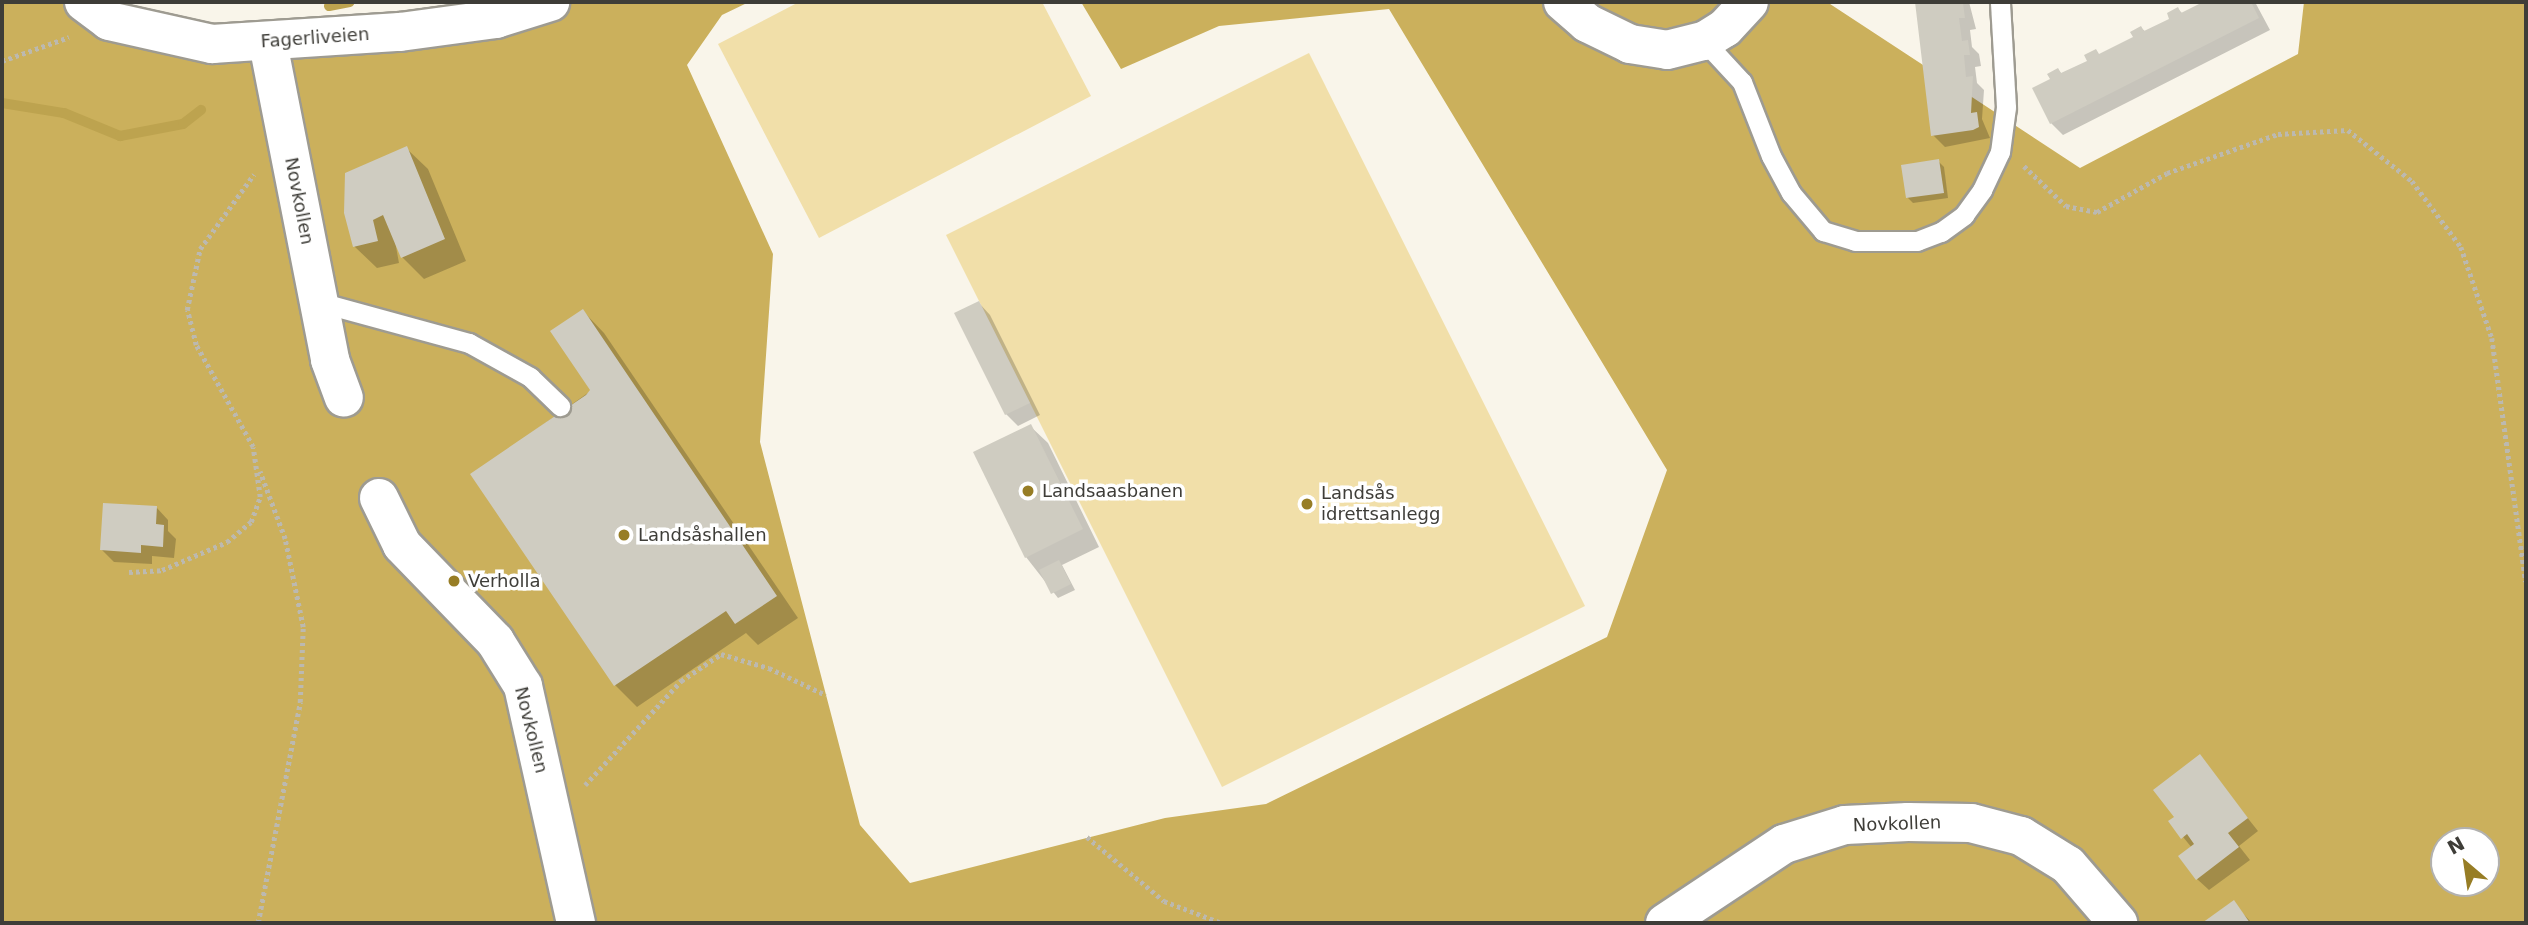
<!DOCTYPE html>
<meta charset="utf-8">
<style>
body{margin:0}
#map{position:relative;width:2528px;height:925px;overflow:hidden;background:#f9f5ea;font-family:"DejaVu Sans",sans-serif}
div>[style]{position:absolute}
.green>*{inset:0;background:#f1dfa9}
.forest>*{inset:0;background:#cbb05c}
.shadow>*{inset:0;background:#0003}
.stream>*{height:10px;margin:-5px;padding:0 5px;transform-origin:5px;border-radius:5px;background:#bda34f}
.building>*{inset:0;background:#cfccc1}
.path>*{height:4.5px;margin-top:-2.25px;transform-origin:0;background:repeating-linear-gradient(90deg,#bcb9b0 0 3.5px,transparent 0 7px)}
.roads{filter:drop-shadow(2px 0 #9e9b91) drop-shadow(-2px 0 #9e9b91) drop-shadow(0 2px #9e9b91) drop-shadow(0 -2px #9e9b91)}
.service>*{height:19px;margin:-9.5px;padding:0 9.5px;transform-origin:9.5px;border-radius:9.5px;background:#fff}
.minor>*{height:38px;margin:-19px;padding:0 19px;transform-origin:19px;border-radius:19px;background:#fff}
.dots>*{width:19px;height:19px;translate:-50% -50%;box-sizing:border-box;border:4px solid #fff;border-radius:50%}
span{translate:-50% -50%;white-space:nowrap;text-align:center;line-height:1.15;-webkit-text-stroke:7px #fff;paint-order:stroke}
.street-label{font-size:18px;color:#3e3d38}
.poi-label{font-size:18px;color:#3e3d38}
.left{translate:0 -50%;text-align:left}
.frame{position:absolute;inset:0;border:4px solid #3e3d38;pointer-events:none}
.north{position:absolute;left:2430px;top:827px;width:70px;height:70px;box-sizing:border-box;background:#fff;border:2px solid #b2b1af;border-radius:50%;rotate:331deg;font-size:19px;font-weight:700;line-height:28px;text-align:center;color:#3e3d38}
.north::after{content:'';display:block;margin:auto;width:24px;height:32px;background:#977d25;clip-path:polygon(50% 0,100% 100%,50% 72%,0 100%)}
</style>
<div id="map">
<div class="green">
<i style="clip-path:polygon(799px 2px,1042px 2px,1091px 96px,819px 238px,718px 44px)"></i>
<i style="clip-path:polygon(1309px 53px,1585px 606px,1222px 787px,946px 235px)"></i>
</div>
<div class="forest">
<i style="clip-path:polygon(evenodd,2px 2px,85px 2px,113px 31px,443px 29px,520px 2px,749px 2px,722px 15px,687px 65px,773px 254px,760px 442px,860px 825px,910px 883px,1165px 818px,1266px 804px,1607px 637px,1667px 470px,1389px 9px,1219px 26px,1121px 69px,1081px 2px,1827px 2px,2080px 168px,2298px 54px,2304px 2px,2526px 2px,2526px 923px,2px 923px,2px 2px,2444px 841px,2486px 841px,2486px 883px,2444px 883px,2444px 841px)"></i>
</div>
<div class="shadow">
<i style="clip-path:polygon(1916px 2px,1969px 2px,1976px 29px,1970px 30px,1972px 47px,1979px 54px,1981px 66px,1975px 67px,1977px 83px,1984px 90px,1982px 119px,1990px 138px,1945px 147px,1933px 135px)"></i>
<i style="clip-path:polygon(2206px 2px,2255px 2px,2270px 30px,2063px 135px,2051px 123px,2052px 80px,2058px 70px,2063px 75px,2135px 38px,2141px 28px,2146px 32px,2172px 19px,2178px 9px,2183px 14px)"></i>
<i style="clip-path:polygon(406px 148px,428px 169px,466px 261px,424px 279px,402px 257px,395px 241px,399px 263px,377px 268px,355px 247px,346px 212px)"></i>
<i style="clip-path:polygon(1938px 161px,1944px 167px,1948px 198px,1913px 203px,1907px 197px)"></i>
<i style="clip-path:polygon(979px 303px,990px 315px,1040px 415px,1018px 426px,1006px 414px)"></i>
<i style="clip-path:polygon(583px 311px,604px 333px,798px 618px,758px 645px,746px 633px,637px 707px,615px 685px,472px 475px,592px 390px)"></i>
<i style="clip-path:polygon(1030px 426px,1048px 443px,1099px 547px,1062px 565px,1075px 590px,1058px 598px,1026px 557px)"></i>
<i style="clip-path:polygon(157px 508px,168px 520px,168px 531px,176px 539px,174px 558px,152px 556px,152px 564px,114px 562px,102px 550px)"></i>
<i style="clip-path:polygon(2199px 757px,2258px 831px,2239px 846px,2250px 860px,2209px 890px,2197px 879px,2192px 848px,2170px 821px,2176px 817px)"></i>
<i style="clip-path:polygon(2233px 903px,2252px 923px,2205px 923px)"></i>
</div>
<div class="stream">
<i style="left:329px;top:6px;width:21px;rotate:-11deg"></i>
<i style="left:2px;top:103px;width:63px;rotate:9.2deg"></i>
<i style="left:64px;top:113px;width:61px;rotate:22.3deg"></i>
<i style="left:120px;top:136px;width:64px;rotate:-10.8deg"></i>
<i style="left:183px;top:124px;width:23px;rotate:-38deg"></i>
</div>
<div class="building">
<i style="clip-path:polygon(1915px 2px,1963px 3px,1965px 18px,1959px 18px,1962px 41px,1968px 40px,1970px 55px,1964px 55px,1966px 77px,1973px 76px,1971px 113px,1977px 112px,1979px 127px,1973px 130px,1931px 136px)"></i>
<i style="clip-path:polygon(2203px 2px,2251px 2px,2259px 18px,2050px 124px,2032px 88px,2050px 79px,2047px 74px,2058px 68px,2061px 73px,2087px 61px,2084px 55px,2096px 49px,2099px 54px,2133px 37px,2130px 32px,2141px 26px,2144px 31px,2169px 19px,2167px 13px,2178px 7px,2181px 13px)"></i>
<i style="clip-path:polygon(407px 146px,445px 239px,401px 258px,383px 215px,373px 220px,378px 241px,353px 247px,344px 213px,345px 173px)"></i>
<i style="clip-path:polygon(1939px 159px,1944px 193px,1906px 198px,1901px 165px)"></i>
<i style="clip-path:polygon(979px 301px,1030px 403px,1005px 415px,954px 313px)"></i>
<i style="clip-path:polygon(583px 309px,777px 596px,735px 624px,726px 611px,614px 686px,470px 474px,586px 395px,590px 390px,550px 331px)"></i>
<i style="clip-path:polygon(1031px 424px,1083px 529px,1025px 558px,973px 452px)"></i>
<i style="clip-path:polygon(103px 503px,157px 506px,156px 524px,164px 525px,163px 547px,141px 545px,141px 553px,100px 550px)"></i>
<i style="clip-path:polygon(1059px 560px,1071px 584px,1051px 594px,1039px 570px)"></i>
<i style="clip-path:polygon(2200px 754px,2248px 818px,2228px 833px,2239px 847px,2196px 880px,2178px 856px,2194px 844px,2187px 834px,2181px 839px,2168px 821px,2174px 817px,2153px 790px)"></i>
<i style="clip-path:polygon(2234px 900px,2250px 923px,2202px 923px)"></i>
</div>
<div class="path">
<i style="left:2px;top:61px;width:71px;rotate:-19.7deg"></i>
<i style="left:2024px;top:166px;width:58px;rotate:43.6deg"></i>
<i style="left:2066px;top:206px;width:32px;rotate:11deg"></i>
<i style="left:2097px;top:212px;width:80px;rotate:-29.1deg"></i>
<i style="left:2167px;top:173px;width:118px;rotate:-19.4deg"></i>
<i style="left:2278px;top:134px;width:70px;rotate:-3.3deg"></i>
<i style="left:2348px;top:130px;width:82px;rotate:38.6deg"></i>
<i style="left:2412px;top:181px;width:82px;rotate:53.4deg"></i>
<i style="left:2461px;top:247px;width:96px;rotate:71.2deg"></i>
<i style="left:2492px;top:338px;width:246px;rotate:82.1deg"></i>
<i style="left:129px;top:572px;width:33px;rotate:-3deg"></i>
<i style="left:162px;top:570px;width:71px;rotate:-23.3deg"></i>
<i style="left:227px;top:542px;width:31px;rotate:-40deg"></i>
<i style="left:251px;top:522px;width:27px;rotate:-70deg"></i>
<i style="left:260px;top:497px;width:50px;rotate:-98deg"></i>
<i style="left:253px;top:447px;width:117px;rotate:-119.2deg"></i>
<i style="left:196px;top:345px;width:36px;rotate:-104deg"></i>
<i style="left:187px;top:310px;width:62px;rotate:-78deg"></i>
<i style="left:200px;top:249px;width:92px;rotate:-54.2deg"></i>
<i style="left:585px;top:785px;width:142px;rotate:-47.3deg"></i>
<i style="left:681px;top:681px;width:48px;rotate:-34deg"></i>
<i style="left:721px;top:654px;width:50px;rotate:16.3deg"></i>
<i style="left:769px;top:668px;width:63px;rotate:25.3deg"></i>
<i style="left:1087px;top:837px;width:100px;rotate:39.7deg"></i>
<i style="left:1164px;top:901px;width:62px;rotate:20.8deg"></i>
<i style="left:258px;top:923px;width:225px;rotate:-79.2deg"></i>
<i style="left:300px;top:702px;width:75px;rotate:-87.7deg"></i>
<i style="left:303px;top:627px;width:90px;rotate:-101.6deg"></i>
<i style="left:285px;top:539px;width:72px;rotate:-110.5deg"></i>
</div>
<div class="roads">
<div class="service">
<i style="left:1704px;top:41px;width:56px;rotate:47.2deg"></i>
<i style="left:1742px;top:82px;width:79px;rotate:68.6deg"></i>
<i style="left:1771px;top:156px;width:42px;rotate:61.6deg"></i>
<i style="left:1791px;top:193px;width:50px;rotate:49.9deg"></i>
<i style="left:1823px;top:231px;width:34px;rotate:17deg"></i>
<i style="left:1855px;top:241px;width:62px"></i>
<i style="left:1917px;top:241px;width:26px;rotate:-21deg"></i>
<i style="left:1941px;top:232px;width:29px;rotate:-36deg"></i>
<i style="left:1964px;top:215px;width:31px;rotate:-54deg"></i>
<i style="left:1982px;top:190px;width:42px;rotate:-64.7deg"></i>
<i style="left:2000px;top:152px;width:45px;rotate:-82.4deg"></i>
<i style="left:2006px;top:107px;width:105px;rotate:-93.3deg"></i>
<i style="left:319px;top:302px;width:156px;rotate:15.3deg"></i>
<i style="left:469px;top:343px;width:70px;rotate:29.1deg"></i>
<i style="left:530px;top:377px;width:42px;rotate:44deg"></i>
</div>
<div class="minor">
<i style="left:84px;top:2px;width:31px;rotate:37deg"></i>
<i style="left:109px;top:21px;width:106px;rotate:12.6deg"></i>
<i style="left:212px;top:44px;width:188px;rotate:-3.7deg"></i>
<i style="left:400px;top:32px;width:97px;rotate:-7.7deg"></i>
<i style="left:496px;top:19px;width:57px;rotate:-17.5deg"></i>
<i style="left:1563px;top:2px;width:32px;rotate:41deg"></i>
<i style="left:1587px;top:23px;width:48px;rotate:26deg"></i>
<i style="left:1630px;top:44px;width:37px;rotate:9deg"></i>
<i style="left:1667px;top:50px;width:38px;rotate:-14deg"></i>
<i style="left:1704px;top:41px;width:25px;rotate:-32deg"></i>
<i style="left:1725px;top:28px;width:35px;rotate:-47deg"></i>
<i style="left:268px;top:43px;width:323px;rotate:78.9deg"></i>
<i style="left:330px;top:360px;width:40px;rotate:69.8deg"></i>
<i style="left:379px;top:498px;width:52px;rotate:63.9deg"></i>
<i style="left:402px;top:545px;width:134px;rotate:45.9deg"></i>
<i style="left:495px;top:641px;width:53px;rotate:58.1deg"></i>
<i style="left:523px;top:686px;width:243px;rotate:77.4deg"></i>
<i style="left:1665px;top:923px;width:143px;rotate:-33.6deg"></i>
<i style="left:1784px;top:844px;width:64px;rotate:-17.3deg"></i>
<i style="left:1845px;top:825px;width:63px;rotate:-2.7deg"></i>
<i style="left:1908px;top:822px;width:63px;rotate:0.9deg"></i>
<i style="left:1971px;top:823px;width:52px;rotate:14.6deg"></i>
<i style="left:2021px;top:836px;width:55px;rotate:31.7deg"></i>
<i style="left:2068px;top:865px;width:77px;rotate:49.2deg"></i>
</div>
</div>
<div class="dots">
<i style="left:1028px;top:491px;background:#977d25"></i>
<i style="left:1307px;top:504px;background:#977d25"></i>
<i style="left:624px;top:535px;background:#977d25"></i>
<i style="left:454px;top:581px;background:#977d25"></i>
</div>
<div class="street-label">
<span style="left:315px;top:38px;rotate:-4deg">Fagerliveien</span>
<span style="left:299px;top:201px;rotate:79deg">Novkollen</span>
<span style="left:531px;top:730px;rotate:76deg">Novkollen</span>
<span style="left:1897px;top:824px;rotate:-2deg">Novkollen</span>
</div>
<div class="poi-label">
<span class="left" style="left:1042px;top:491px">Landsaasbanen</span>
<span class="left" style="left:1321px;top:504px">Landsås<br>idrettsanlegg</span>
<span class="left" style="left:638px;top:535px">Landsåshallen</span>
<span class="left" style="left:468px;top:581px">Verholla</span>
</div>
<div class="frame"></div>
<div class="north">N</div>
</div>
